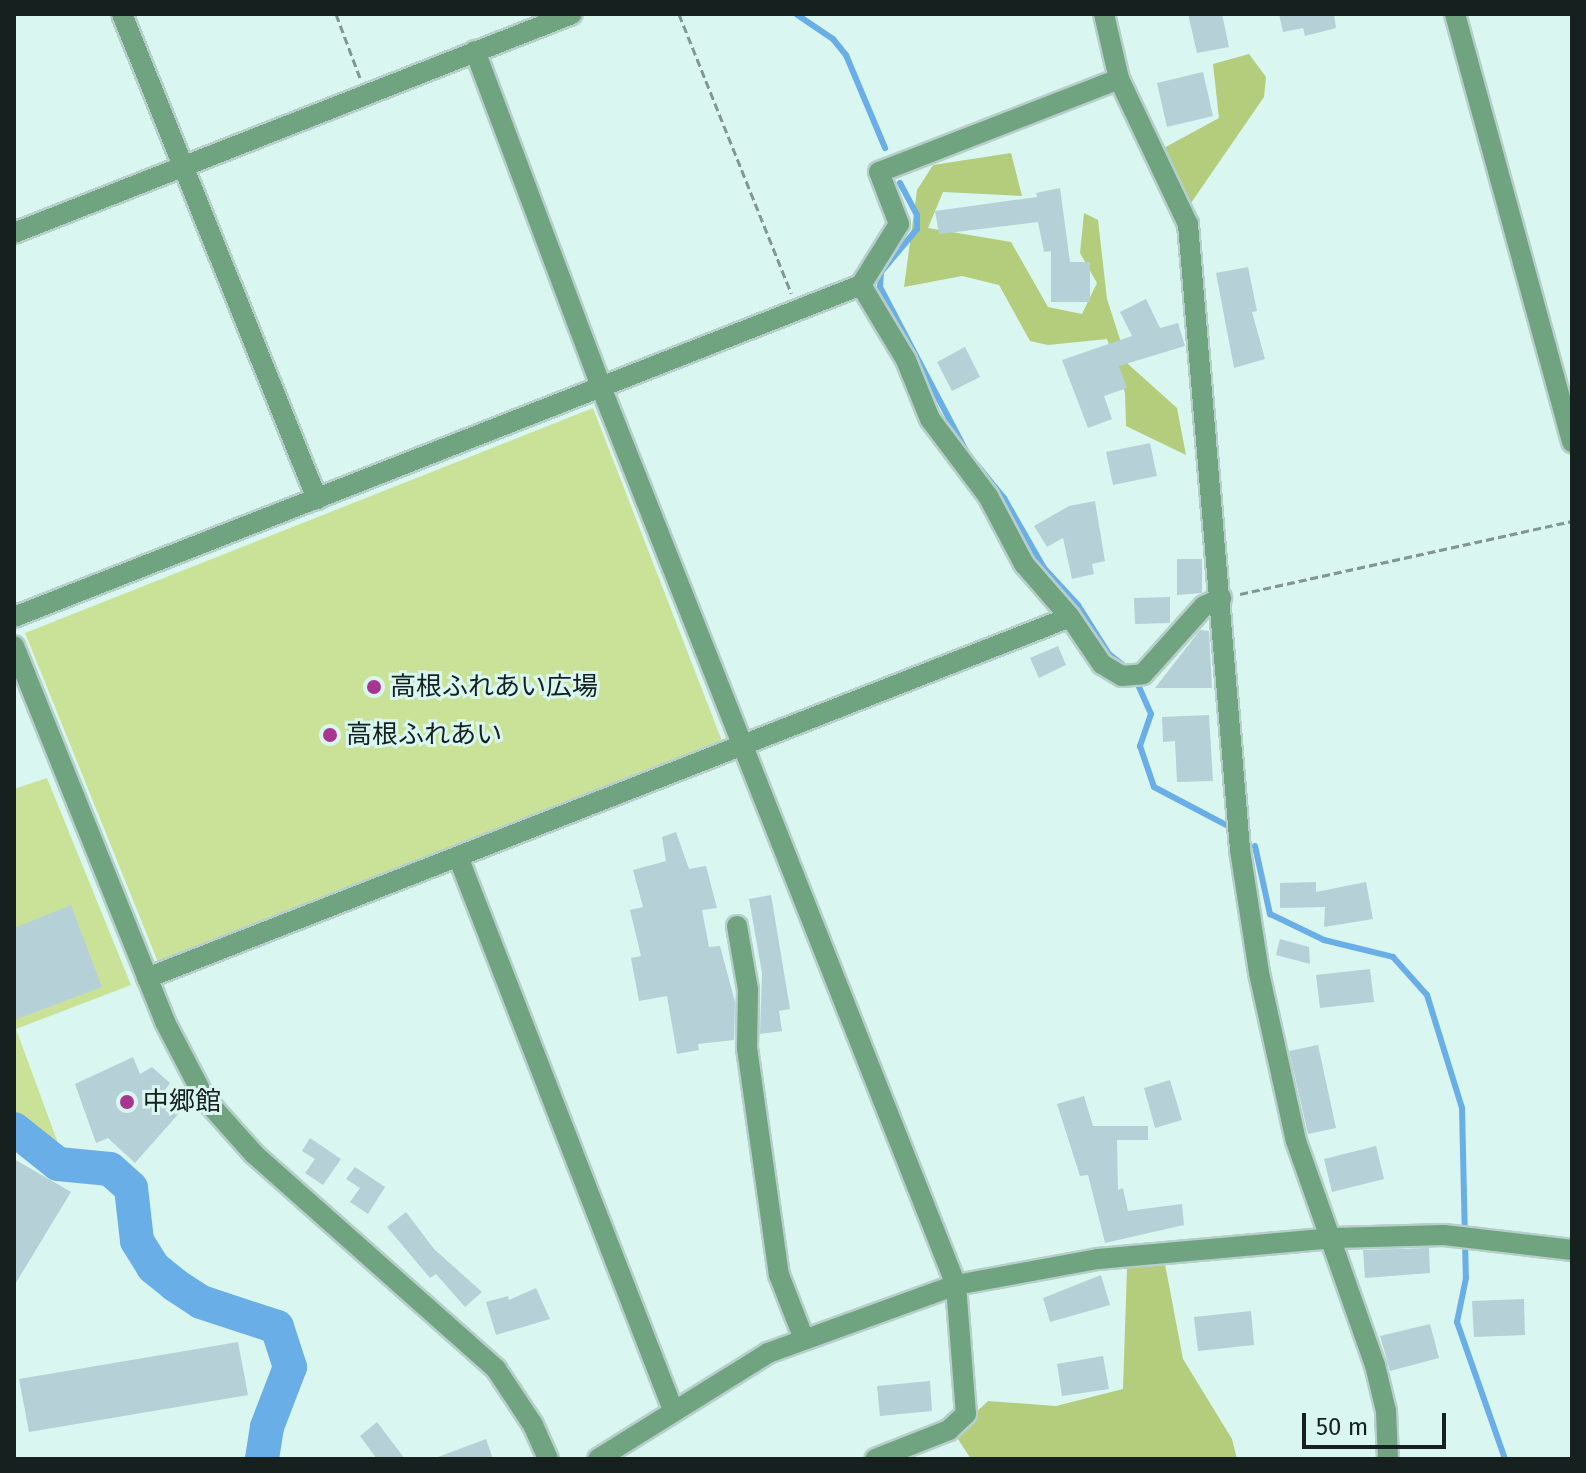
<!DOCTYPE html>
<meta charset="utf-8">
<style>
body{margin:0}
#map{position:relative;width:1586px;height:1473px;overflow:hidden;background:#daf6f1;font-family:"Fira Sans","Noto Sans JP",sans-serif}
div>[style]{position:absolute}
.green>*{inset:0;background:#cae297}
.forest>*{inset:0;background:#b4cd7c}
.stream>*{height:6px;margin:-3px;padding:0 3px;transform-origin:3px;border-radius:3px;background:#69aee7}
.river>*{height:34px;margin:-17px;padding:0 17px;transform-origin:17px;border-radius:17px;background:#69aee7}
.building>*{inset:0;background:#b6d0d7}
.path>*{height:3px;margin-top:-1.5px;transform-origin:0;background:repeating-linear-gradient(90deg,#829693 0 8px,transparent 0 12px)}
.roads{filter:drop-shadow(2px 0 #b7cfcb) drop-shadow(-2px 0 #b7cfcb) drop-shadow(0 2px #b7cfcb) drop-shadow(0 -2px #b7cfcb)}
.minor>*{height:20px;margin:-10px;padding:0 10px;transform-origin:10px;border-radius:10px;background:#70a37f}
.dots>*{width:22px;height:22px;translate:-50% -50%;box-sizing:border-box;border:4px solid #daf6f1;border-radius:50%}
span{translate:-50% -50%;white-space:nowrap;text-align:center;line-height:1.15;-webkit-text-stroke:6px #daf6f1;paint-order:stroke}
.poi-label{font-size:26px;color:#16201e}
.left{translate:0 -50%;text-align:left}
.frame{position:absolute;inset:0;border:16px solid #16201e;pointer-events:none}
.scale{position:absolute;left:1302px;top:1413px;width:144px;height:36px;box-sizing:border-box;border:4px solid #16201e;border-top:0;padding-left:10px;font-size:24px;line-height:28px;white-space:nowrap;color:#16201e;-webkit-text-stroke:6px #daf6f1;paint-order:stroke}
</style>
<div id="map">
<div class="green">
<i style="clip-path:polygon(593px 408px,722px 741px,158px 962px,25px 633px)"></i>
<i style="clip-path:polygon(47px 778px,131px 985px,16px 1029px,62px 1154px,14px 1114px,14px 789px)"></i>
</div>
<div class="forest">
<i style="clip-path:polygon(1249px 54px,1266px 77px,1264px 97px,1191px 203px,1162px 149px,1219px 118px,1213px 64px)"></i>
<i style="clip-path:polygon(1011px 153px,1022px 196px,943px 192px,928px 228px,1011px 242px,1048px 307px,1082px 314px,1097px 283px,1080px 253px,1084px 213px,1098px 220px,1107px 299px,1128px 364px,1177px 408px,1186px 455px,1126px 426px,1125px 393px,1107px 339px,1048px 345px,1030px 341px,999px 285px,962px 276px,904px 287px,917px 190px,933px 165px)"></i>
<i style="clip-path:polygon(1165px 1264px,1183px 1359px,1232px 1439px,1237px 1459px,971px 1459px,954px 1433px,988px 1401px,1056px 1406px,1123px 1389px,1127px 1268px)"></i>
</div>
<div class="stream">
<i style="left:796px;top:14px;width:45px;rotate:34deg"></i>
<i style="left:833px;top:39px;width:21px;rotate:51deg"></i>
<i style="left:846px;top:55px;width:101px;rotate:67.2deg"></i>
<i style="left:900px;top:183px;width:36px;rotate:62deg"></i>
<i style="left:917px;top:215px;width:14px;rotate:90deg"></i>
<i style="left:917px;top:229px;width:56px;rotate:129.9deg"></i>
<i style="left:881px;top:272px;width:15px;rotate:94deg"></i>
<i style="left:880px;top:287px;width:187px;rotate:62.3deg"></i>
<i style="left:977px;top:465px;width:43px;rotate:50.7deg"></i>
<i style="left:1004px;top:498px;width:81px;rotate:60.3deg"></i>
<i style="left:1044px;top:568px;width:50px;rotate:47.4deg"></i>
<i style="left:1078px;top:605px;width:58px;rotate:57.7deg"></i>
<i style="left:1109px;top:654px;width:24px;rotate:38deg"></i>
<i style="left:1135px;top:678px;width:39px;rotate:66deg"></i>
<i style="left:1151px;top:714px;width:34px;rotate:109deg"></i>
<i style="left:1140px;top:746px;width:43px;rotate:71.1deg"></i>
<i style="left:1154px;top:787px;width:84px;rotate:27.8deg"></i>
<i style="left:1255px;top:846px;width:70px;rotate:77.6deg"></i>
<i style="left:1270px;top:914px;width:60px;rotate:25.7deg"></i>
<i style="left:1324px;top:940px;width:71px;rotate:13.8deg"></i>
<i style="left:1393px;top:957px;width:51px;rotate:48.2deg"></i>
<i style="left:1427px;top:995px;width:118px;rotate:72.8deg"></i>
<i style="left:1462px;top:1108px;width:170px;rotate:88.7deg"></i>
<i style="left:1466px;top:1278px;width:45px;rotate:101.6deg"></i>
<i style="left:1457px;top:1322px;width:145px;rotate:70.7deg"></i>
</div>
<div class="river">
<i style="left:14px;top:1129px;width:56px;rotate:38.5deg"></i>
<i style="left:58px;top:1164px;width:52px;rotate:5.5deg"></i>
<i style="left:110px;top:1169px;width:28px;rotate:42deg"></i>
<i style="left:131px;top:1188px;width:53px;rotate:83.5deg"></i>
<i style="left:137px;top:1241px;width:31px;rotate:58deg"></i>
<i style="left:153px;top:1267px;width:28px;rotate:39deg"></i>
<i style="left:175px;top:1285px;width:31px;rotate:33deg"></i>
<i style="left:201px;top:1302px;width:80px;rotate:18.2deg"></i>
<i style="left:277px;top:1327px;width:42px;rotate:72deg"></i>
<i style="left:290px;top:1367px;width:64px;rotate:111deg"></i>
<i style="left:267px;top:1427px;width:32px;rotate:99deg"></i>
</div>
<div class="building">
<i style="clip-path:polygon(1188px 14px,1222px 14px,1229px 47px,1197px 53px)"></i>
<i style="clip-path:polygon(1279px 14px,1334px 14px,1336px 28px,1305px 36px,1303px 28px,1283px 32px)"></i>
<i style="clip-path:polygon(1203px 72px,1213px 116px,1167px 127px,1157px 83px)"></i>
<i style="clip-path:polygon(1060px 188px,1070px 262px,1090px 262px,1090px 302px,1051px 302px,1051px 251px,1044px 252px,1038px 222px,939px 234px,935px 211px,1037px 197px,1036px 193px)"></i>
<i style="clip-path:polygon(1248px 267px,1257px 311px,1252px 312px,1265px 359px,1234px 368px,1216px 273px)"></i>
<i style="clip-path:polygon(1146px 299px,1160px 328px,1178px 323px,1185px 346px,1119px 366px,1127px 388px,1104px 396px,1112px 419px,1088px 428px,1062px 360px,1132px 336px,1120px 312px)"></i>
<i style="clip-path:polygon(965px 347px,980px 377px,952px 391px,937px 362px)"></i>
<i style="clip-path:polygon(1150px 443px,1157px 476px,1113px 485px,1106px 452px)"></i>
<i style="clip-path:polygon(1095px 501px,1105px 561px,1092px 564px,1094px 574px,1072px 579px,1063px 538px,1047px 547px,1034px 526px,1069px 506px)"></i>
<i style="clip-path:polygon(1177px 559px,1202px 559px,1202px 593px,1177px 595px)"></i>
<i style="clip-path:polygon(1170px 597px,1170px 623px,1135px 624px,1134px 598px)"></i>
<i style="clip-path:polygon(1200px 630px,1209px 631px,1212px 688px,1155px 688px)"></i>
<i style="clip-path:polygon(1058px 646px,1066px 665px,1039px 678px,1030px 658px)"></i>
<i style="clip-path:polygon(1209px 715px,1213px 781px,1177px 782px,1175px 741px,1163px 742px,1162px 717px)"></i>
<i style="clip-path:polygon(676px 832px,689px 869px,706px 866px,717px 908px,702px 910px,709px 947px,720px 946px,735px 1002px,734px 1040px,698px 1044px,699px 1050px,677px 1054px,667px 996px,639px 1001px,631px 958px,641px 956px,630px 910px,643px 907px,633px 870px,666px 861px,662px 837px)"></i>
<i style="clip-path:polygon(1316px 882px,1316px 892px,1366px 882px,1373px 919px,1324px 927px,1325px 907px,1280px 908px,1280px 883px)"></i>
<i style="clip-path:polygon(771px 895px,790px 1009px,779px 1011px,782px 1031px,760px 1034px,762px 973px,749px 899px)"></i>
<i style="clip-path:polygon(71px 905px,102px 987px,14px 1020px,14px 928px)"></i>
<i style="clip-path:polygon(1280px 939px,1309px 947px,1310px 964px,1276px 955px)"></i>
<i style="clip-path:polygon(1370px 969px,1374px 1002px,1320px 1008px,1316px 975px)"></i>
<i style="clip-path:polygon(1318px 1045px,1336px 1128px,1308px 1134px,1289px 1051px)"></i>
<i style="clip-path:polygon(133px 1057px,140px 1074px,152px 1067px,170px 1083px,163px 1093px,181px 1111px,135px 1163px,108px 1138px,96px 1143px,75px 1084px)"></i>
<i style="clip-path:polygon(1170px 1080px,1182px 1120px,1155px 1128px,1144px 1088px)"></i>
<i style="clip-path:polygon(1084px 1096px,1093px 1126px,1148px 1126px,1148px 1140px,1117px 1140px,1118px 1190px,1123px 1188px,1128px 1211px,1182px 1204px,1184px 1225px,1105px 1243px,1088px 1175px,1080px 1176px,1057px 1104px)"></i>
<i style="clip-path:polygon(310px 1138px,341px 1159px,323px 1185px,305px 1173px,315px 1159px,302px 1151px)"></i>
<i style="clip-path:polygon(1376px 1146px,1384px 1179px,1332px 1192px,1324px 1159px)"></i>
<i style="clip-path:polygon(14px 1159px,71px 1192px,14px 1286px)"></i>
<i style="clip-path:polygon(355px 1167px,385px 1187px,368px 1214px,350px 1202px,360px 1188px,346px 1179px)"></i>
<i style="clip-path:polygon(406px 1212px,434px 1249px,482px 1292px,465px 1307px,436px 1274px,430px 1278px,387px 1227px)"></i>
<i style="clip-path:polygon(1429px 1248px,1430px 1273px,1365px 1278px,1363px 1250px)"></i>
<i style="clip-path:polygon(1101px 1275px,1110px 1305px,1050px 1322px,1043px 1298px)"></i>
<i style="clip-path:polygon(536px 1288px,550px 1319px,496px 1335px,486px 1302px,508px 1296px,509px 1300px)"></i>
<i style="clip-path:polygon(1524px 1299px,1525px 1335px,1474px 1337px,1472px 1301px)"></i>
<i style="clip-path:polygon(1251px 1311px,1254px 1345px,1198px 1351px,1194px 1317px)"></i>
<i style="clip-path:polygon(1430px 1324px,1439px 1358px,1390px 1371px,1380px 1336px)"></i>
<i style="clip-path:polygon(238px 1342px,248px 1395px,29px 1432px,19px 1379px)"></i>
<i style="clip-path:polygon(1103px 1356px,1109px 1389px,1062px 1396px,1057px 1364px)"></i>
<i style="clip-path:polygon(930px 1381px,932px 1411px,880px 1416px,877px 1386px)"></i>
<i style="clip-path:polygon(377px 1422px,405px 1459px,377px 1459px,360px 1436px)"></i>
<i style="clip-path:polygon(486px 1439px,493px 1459px,438px 1459px,438px 1457px)"></i>
</div>
<div class="path">
<i style="left:336px;top:14px;width:68px;rotate:69.4deg"></i>
<i style="left:679px;top:14px;width:301px;rotate:68.1deg"></i>
<i style="left:1240px;top:594px;width:340px;rotate:-12.4deg"></i>
</div>
<div class="roads">
<div class="minor">
<i style="left:122px;top:14px;width:523px;rotate:68.1deg"></i>
<i style="left:1104px;top:14px;width:67px;rotate:77deg"></i>
<i style="left:1119px;top:79px;width:161px;rotate:64.6deg"></i>
<i style="left:1188px;top:224px;width:628px;rotate:85.25deg"></i>
<i style="left:1240px;top:850px;width:124px;rotate:81.2deg"></i>
<i style="left:1259px;top:973px;width:172px;rotate:77.6deg"></i>
<i style="left:1296px;top:1141px;width:238px;rotate:70.6deg"></i>
<i style="left:1375px;top:1365px;width:47px;rotate:76.6deg"></i>
<i style="left:1386px;top:1411px;width:48px;rotate:87.6deg"></i>
<i style="left:1455px;top:14px;width:444px;rotate:74.7deg"></i>
<i style="left:475px;top:51px;width:359px;rotate:69.4deg"></i>
<i style="left:601px;top:387px;width:966px;rotate:68.43deg"></i>
<i style="left:956px;top:1285px;width:129px;rotate:85.6deg"></i>
<i style="left:966px;top:1414px;width:23px;rotate:137deg"></i>
<i style="left:949px;top:1430px;width:79px;rotate:158.6deg"></i>
<i style="left:1119px;top:79px;width:257px;rotate:158.8deg"></i>
<i style="left:879px;top:172px;width:56px;rotate:69deg"></i>
<i style="left:899px;top:224px;width:72px;rotate:121.9deg"></i>
<i style="left:861px;top:285px;width:87px;rotate:59deg"></i>
<i style="left:906px;top:360px;width:64px;rotate:67.9deg"></i>
<i style="left:930px;top:419px;width:96px;rotate:53deg"></i>
<i style="left:988px;top:496px;width:77px;rotate:62.1deg"></i>
<i style="left:1024px;top:564px;width:70px;rotate:49deg"></i>
<i style="left:1070px;top:617px;width:57px;rotate:55.8deg"></i>
<i style="left:1102px;top:664px;width:23px;rotate:31deg"></i>
<i style="left:1122px;top:676px;width:21px;rotate:-5deg"></i>
<i style="left:1143px;top:674px;width:91px;rotate:-48.1deg"></i>
<i style="left:1204px;top:606px;width:19px;rotate:-25deg"></i>
<i style="left:14px;top:233px;width:599px;rotate:-21.43deg"></i>
<i style="left:14px;top:617px;width:910px;rotate:-21.4deg"></i>
<i style="left:14px;top:646px;width:405px;rotate:68.1deg"></i>
<i style="left:165px;top:1022px;width:87px;rotate:62.5deg"></i>
<i style="left:205px;top:1099px;width:74px;rotate:48.3deg"></i>
<i style="left:254px;top:1154px;width:324px;rotate:41.6deg"></i>
<i style="left:496px;top:1369px;width:67px;rotate:56.5deg"></i>
<i style="left:533px;top:1425px;width:37px;rotate:66deg"></i>
<i style="left:459px;top:859px;width:591px;rotate:68.77deg"></i>
<i style="left:737px;top:926px;width:65px;rotate:80.2deg"></i>
<i style="left:748px;top:990px;width:58px;rotate:91deg"></i>
<i style="left:747px;top:1048px;width:229px;rotate:82deg"></i>
<i style="left:779px;top:1275px;width:69px;rotate:68.7deg"></i>
<i style="left:147px;top:978px;width:991px;rotate:-21.36deg"></i>
<i style="left:598px;top:1459px;width:200px;rotate:-31.9deg"></i>
<i style="left:768px;top:1353px;width:200px;rotate:-19.9deg"></i>
<i style="left:956px;top:1285px;width:144px;rotate:-10.4deg"></i>
<i style="left:1098px;top:1259px;width:237px;rotate:-5.1deg"></i>
<i style="left:1334px;top:1238px;width:110px;rotate:-1.6deg"></i>
<i style="left:1444px;top:1235px;width:129px;rotate:6.7deg"></i>
</div>
</div>
<div class="dots">
<i style="left:374px;top:687px;background:#a83590"></i>
<i style="left:330px;top:735px;background:#a83590"></i>
<i style="left:127px;top:1102px;background:#a83590"></i>
</div>
<div class="poi-label">
<span class="left" style="left:390px;top:687px">高根ふれあい広場</span>
<span class="left" style="left:346px;top:735px">高根ふれあい</span>
<span class="left" style="left:143px;top:1102px">中郷館</span>
</div>
<div class="frame"></div>
<div class="scale">50 m</div>
</div>
